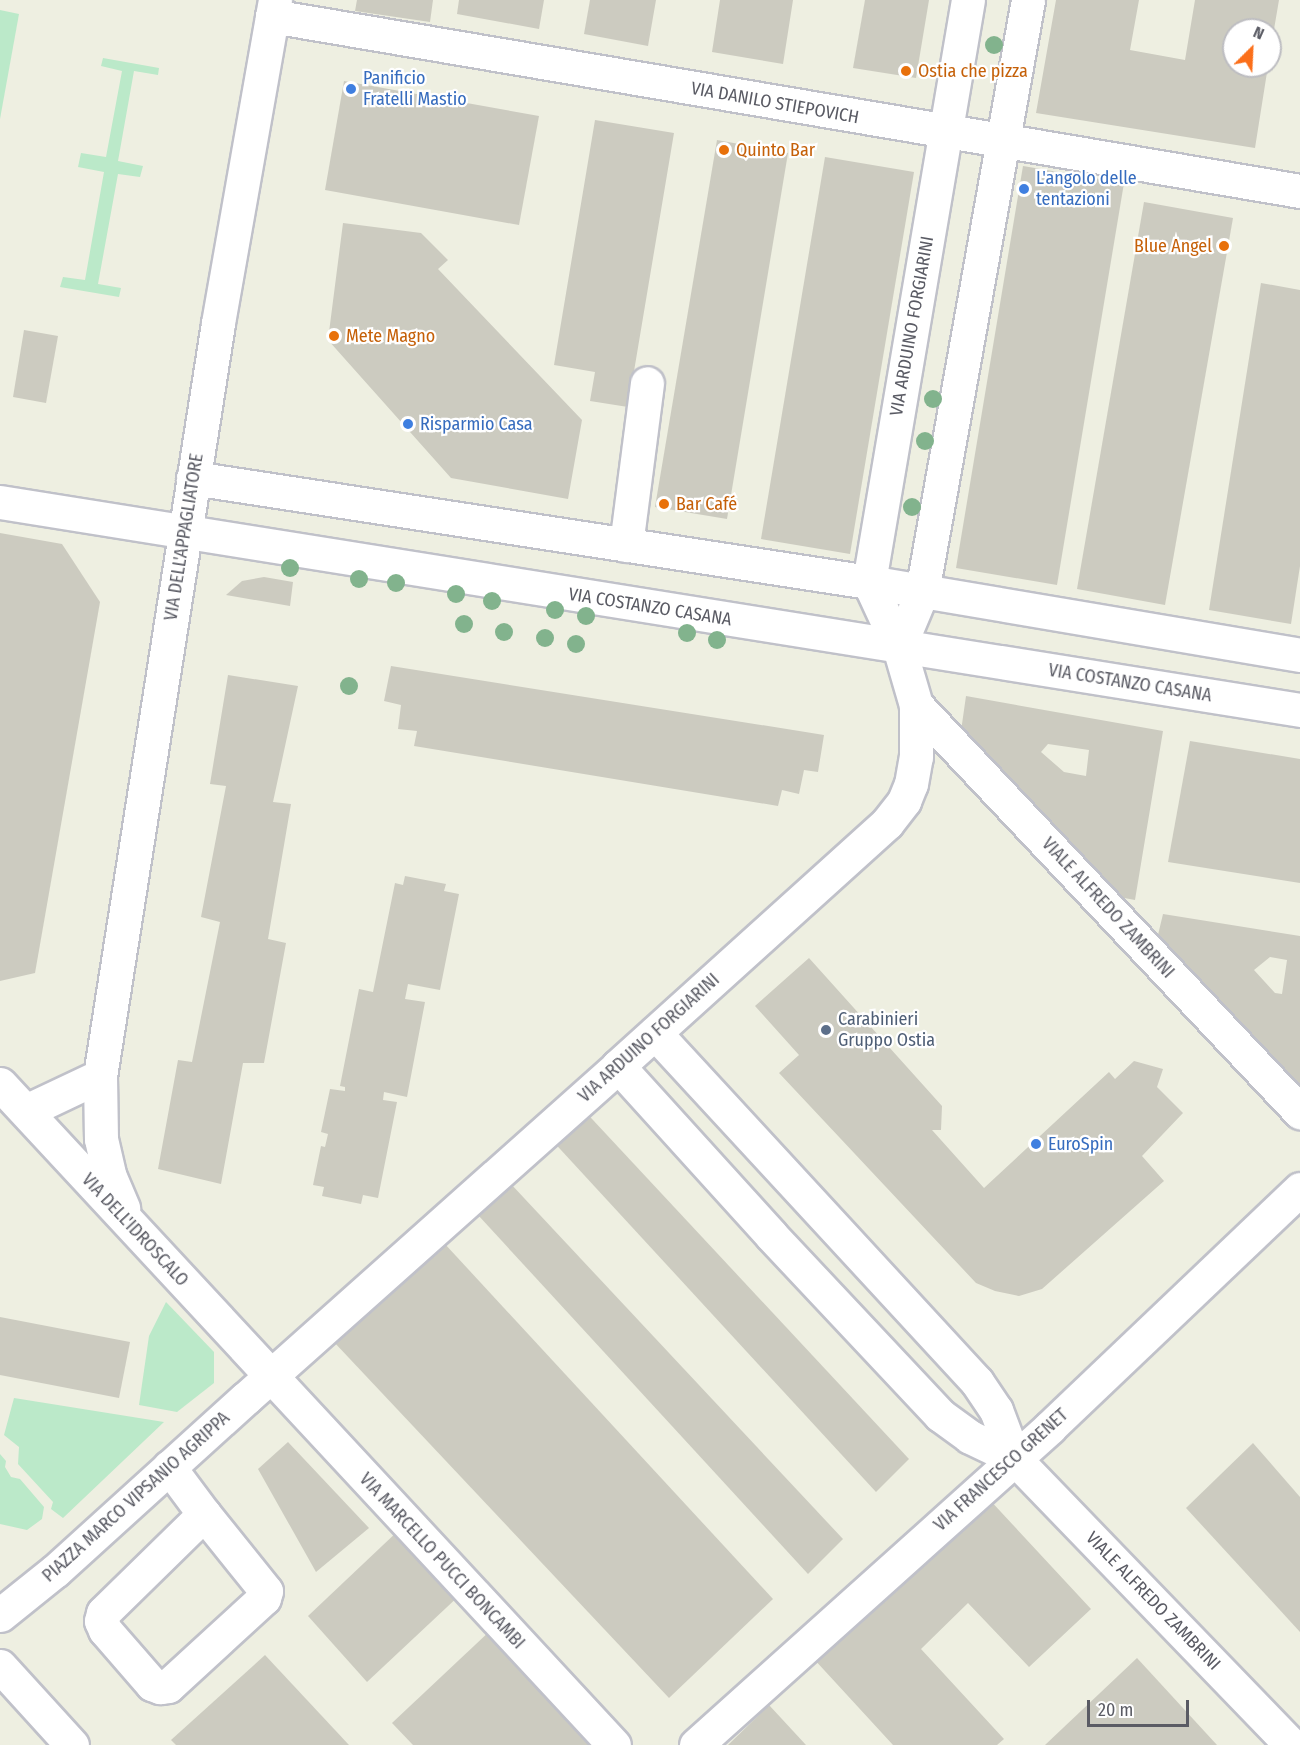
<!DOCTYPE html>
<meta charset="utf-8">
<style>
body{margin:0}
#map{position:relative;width:1300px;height:1745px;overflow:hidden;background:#eeefe1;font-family:"Fira Sans Condensed",sans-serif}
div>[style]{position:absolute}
.green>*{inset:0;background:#bbe9c9}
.building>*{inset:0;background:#cccbc0}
.roads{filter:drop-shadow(2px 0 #c0c1c9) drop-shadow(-2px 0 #c0c1c9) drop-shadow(0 2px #c0c1c9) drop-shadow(0 -2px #c0c1c9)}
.minor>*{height:33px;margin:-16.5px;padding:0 16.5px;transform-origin:16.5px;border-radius:16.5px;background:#fff}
.trees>*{width:18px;height:18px;margin:-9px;border-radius:50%;background:#82b38d}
.dots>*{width:16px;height:16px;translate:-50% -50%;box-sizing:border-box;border:3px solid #fff;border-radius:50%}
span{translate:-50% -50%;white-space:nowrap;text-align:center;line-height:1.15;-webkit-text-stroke:4.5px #fff;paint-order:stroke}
.food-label{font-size:18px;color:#c56008}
.left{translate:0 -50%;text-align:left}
.right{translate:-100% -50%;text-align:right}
.shop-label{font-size:18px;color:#366cbe}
.street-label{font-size:18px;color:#5a5b64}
.service-label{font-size:18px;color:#4e5e75}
.north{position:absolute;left:1222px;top:18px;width:60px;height:60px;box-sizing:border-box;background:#fff;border:2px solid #bdbdc1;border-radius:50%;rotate:24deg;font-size:16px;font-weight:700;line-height:24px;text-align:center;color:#5a5b64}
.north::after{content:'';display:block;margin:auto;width:21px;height:27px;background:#fb6f1a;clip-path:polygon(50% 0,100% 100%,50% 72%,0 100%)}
.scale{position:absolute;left:1087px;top:1700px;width:102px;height:27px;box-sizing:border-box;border:3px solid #5a5b64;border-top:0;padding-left:8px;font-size:18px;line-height:21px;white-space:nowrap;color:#5a5b64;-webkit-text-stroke:4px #fff;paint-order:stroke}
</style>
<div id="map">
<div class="green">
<i style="clip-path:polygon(0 10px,19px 14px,0 119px)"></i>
<i style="clip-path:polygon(103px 58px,159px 68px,158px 75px,134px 71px,118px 161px,143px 166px,140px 177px,118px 174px,98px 284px,121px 288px,119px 297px,60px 287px,63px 277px,85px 280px,104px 172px,78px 167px,81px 153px,106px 157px,122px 71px,101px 66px)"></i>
<i style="clip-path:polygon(166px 1302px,214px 1352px,214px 1383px,177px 1412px,139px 1405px,149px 1336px)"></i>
<i style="clip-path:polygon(14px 1398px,164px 1422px,63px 1518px,51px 1509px,53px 1502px,18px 1464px,19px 1447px,4px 1435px)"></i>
<i style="clip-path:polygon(0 1454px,6px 1461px,5px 1467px,11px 1477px,20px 1479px,44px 1507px,42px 1519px,27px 1530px,0 1524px)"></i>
</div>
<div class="building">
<i style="clip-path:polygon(357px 0,433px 0,430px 22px,355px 11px)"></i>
<i style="clip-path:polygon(459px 0,544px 0,539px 29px,457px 14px)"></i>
<i style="clip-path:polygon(590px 0,656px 0,648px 46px,584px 34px)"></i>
<i style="clip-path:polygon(720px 0,793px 0,783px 64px,712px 52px)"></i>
<i style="clip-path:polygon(865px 0,929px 0,916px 78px,853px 68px)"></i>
<i style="clip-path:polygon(1056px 0,1139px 0,1130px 50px,1185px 60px,1195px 0,1279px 0,1271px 47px,1270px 30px,1234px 30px,1234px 66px,1268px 66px,1255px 148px,1036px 113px)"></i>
<i style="clip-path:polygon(344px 81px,539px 116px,519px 225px,325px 190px)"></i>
<i style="clip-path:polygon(595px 120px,674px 133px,628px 407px,590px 401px,595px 372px,554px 365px)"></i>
<i style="clip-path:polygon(717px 140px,788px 153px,727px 519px,655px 507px)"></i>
<i style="clip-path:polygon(825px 157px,914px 172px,850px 554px,761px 539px)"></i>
<i style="clip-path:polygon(1023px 166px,1124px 183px,1057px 585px,956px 568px)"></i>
<i style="clip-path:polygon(1144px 202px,1233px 218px,1165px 605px,1077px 589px)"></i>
<i style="clip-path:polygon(343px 223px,421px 233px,448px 260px,438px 269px,582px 420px,568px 499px,451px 478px,328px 340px)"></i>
<i style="clip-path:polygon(1261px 283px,1300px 290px,1300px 566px,1291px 624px,1209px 610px)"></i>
<i style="clip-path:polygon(24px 330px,58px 336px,46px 403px,13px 397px)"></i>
<i style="clip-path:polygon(0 533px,62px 544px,100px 602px,35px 973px,0 981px)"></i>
<i style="clip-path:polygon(264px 577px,293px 582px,290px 606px,226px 595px,242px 581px)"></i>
<i style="clip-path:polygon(391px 666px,824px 735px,818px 772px,804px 770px,799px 794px,782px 790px,778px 806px,414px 746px,417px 731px,398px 729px,401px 705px,384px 701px)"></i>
<i style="clip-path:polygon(228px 675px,298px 686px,273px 802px,291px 804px,268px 939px,286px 943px,264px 1063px,243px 1063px,221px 1184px,158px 1169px,178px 1060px,192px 1062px,220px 922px,201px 917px,226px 786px,210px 784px)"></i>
<i style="clip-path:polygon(evenodd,966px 696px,1163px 731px,1135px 900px,1119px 897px,961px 731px,966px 696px,1048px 744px,1089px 750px,1086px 776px,1064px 772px,1041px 752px,1048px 744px)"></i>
<i style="clip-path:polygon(1190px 741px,1300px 759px,1300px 883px,1168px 862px)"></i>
<i style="clip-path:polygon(405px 876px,446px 884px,444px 891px,459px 894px,440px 990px,408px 984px,405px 999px,425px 1002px,407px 1097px,384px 1092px,383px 1100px,397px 1102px,378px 1198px,363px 1195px,361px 1204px,322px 1196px,324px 1187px,313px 1185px,321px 1146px,325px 1147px,328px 1134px,321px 1132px,330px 1089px,345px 1091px,345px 1087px,340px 1086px,359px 989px,373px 992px,395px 883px,403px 885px)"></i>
<i style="clip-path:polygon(evenodd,1163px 914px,1300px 936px,1300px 1093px,1157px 939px,1163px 914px,1270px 957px,1287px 960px,1282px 994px,1275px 993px,1254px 970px,1270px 957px)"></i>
<i style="clip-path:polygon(809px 958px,942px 1106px,941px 1130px,932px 1130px,984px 1188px,1109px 1072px,1115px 1079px,1134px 1061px,1163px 1069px,1157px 1087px,1183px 1113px,1142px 1156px,1164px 1181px,1042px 1289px,1019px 1296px,995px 1291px,976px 1283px,779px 1073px,799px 1055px,755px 1006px)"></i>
<i style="clip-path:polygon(579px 1105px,909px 1459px,876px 1492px,549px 1137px)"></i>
<i style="clip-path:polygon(510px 1183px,843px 1539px,808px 1574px,478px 1215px)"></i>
<i style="clip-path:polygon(444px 1243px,773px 1599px,669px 1698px,333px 1341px)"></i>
<i style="clip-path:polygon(0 1317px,130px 1342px,119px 1398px,0 1375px)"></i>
<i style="clip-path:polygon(288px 1442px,369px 1528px,316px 1572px,258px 1469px)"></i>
<i style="clip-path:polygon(1253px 1443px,1300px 1497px,1300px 1632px,1186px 1508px)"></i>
<i style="clip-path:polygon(988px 1498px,1091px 1609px,1029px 1667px,968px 1603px,921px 1649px,1004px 1739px,997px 1745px,893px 1745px,813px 1658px)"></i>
<i style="clip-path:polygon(400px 1529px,462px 1593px,367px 1682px,308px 1616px)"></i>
<i style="clip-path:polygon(492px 1629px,601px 1745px,413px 1745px,392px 1723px)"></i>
<i style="clip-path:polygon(265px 1655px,349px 1745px,176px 1745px,171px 1740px)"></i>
<i style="clip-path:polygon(1137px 1658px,1217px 1745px,1045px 1745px)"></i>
<i style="clip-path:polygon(769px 1705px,806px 1745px,728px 1745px)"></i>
</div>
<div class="roads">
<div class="minor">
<i style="left:272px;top:16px;width:1043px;rotate:9.66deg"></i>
<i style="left:193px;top:478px;width:684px;rotate:8.75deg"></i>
<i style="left:869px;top:582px;width:437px;rotate:9.6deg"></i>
<i style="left:0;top:502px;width:1317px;rotate:9.09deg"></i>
<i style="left:626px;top:545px;width:163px;rotate:-82.6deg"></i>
<i style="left:899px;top:647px;width:60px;rotate:-67.3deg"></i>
<i style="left:922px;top:592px;width:601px;rotate:-79.85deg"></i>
<i style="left:916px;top:705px;width:560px;rotate:46.67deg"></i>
<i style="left:655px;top:1033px;width:475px;rotate:47.3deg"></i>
<i style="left:977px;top:1382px;width:34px;rotate:56deg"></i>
<i style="left:996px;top:1410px;width:51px;rotate:69.4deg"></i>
<i style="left:618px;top:1066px;width:228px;rotate:47.8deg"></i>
<i style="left:771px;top:1235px;width:247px;rotate:46.8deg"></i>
<i style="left:940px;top:1415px;width:37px;rotate:36deg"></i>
<i style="left:970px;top:1437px;width:49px;rotate:25.5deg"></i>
<i style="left:1014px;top:1458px;width:399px;rotate:46deg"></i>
<i style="left:100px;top:1076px;width:762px;rotate:-81.09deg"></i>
<i style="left:218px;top:323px;width:328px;rotate:-80deg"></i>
<i style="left:0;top:1084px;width:902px;rotate:47.11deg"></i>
<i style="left:26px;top:1111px;width:82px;rotate:-25.3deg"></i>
<i style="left:100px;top:1076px;width:63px;rotate:89.1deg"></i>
<i style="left:101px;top:1139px;width:39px;rotate:77deg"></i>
<i style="left:110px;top:1177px;width:34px;rotate:67deg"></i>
<i style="left:169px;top:1467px;width:59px;rotate:53.3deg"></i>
<i style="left:204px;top:1514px;width:141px;rotate:135.6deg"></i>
<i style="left:103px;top:1613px;width:8px;rotate:104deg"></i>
<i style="left:101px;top:1621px;width:10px;rotate:66deg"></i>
<i style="left:105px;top:1630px;width:72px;rotate:49deg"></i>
<i style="left:152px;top:1684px;width:9px;rotate:21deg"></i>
<i style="left:160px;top:1687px;width:8px;rotate:-7deg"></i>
<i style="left:168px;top:1686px;width:130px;rotate:-42.5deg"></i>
<i style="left:264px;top:1598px;width:7px;rotate:-74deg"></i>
<i style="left:266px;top:1591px;width:99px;rotate:-128.8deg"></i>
<i style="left:0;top:1615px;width:70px;rotate:-38.7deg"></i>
<i style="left:55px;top:1571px;width:258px;rotate:-42.2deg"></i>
<i style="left:246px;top:1398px;width:499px;rotate:-41.7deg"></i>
<i style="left:618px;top:1066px;width:363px;rotate:-42.1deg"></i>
<i style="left:887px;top:823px;width:28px;rotate:-52deg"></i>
<i style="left:904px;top:801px;width:18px;rotate:-68deg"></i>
<i style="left:911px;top:784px;width:27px;rotate:-80deg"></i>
<i style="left:916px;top:757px;width:52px;rotate:-90deg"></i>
<i style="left:916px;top:705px;width:60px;rotate:-106.3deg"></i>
<i style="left:899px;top:647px;width:72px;rotate:-114.8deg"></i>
<i style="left:869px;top:582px;width:590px;rotate:-80.35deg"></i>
<i style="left:0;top:1666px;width:107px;rotate:47.7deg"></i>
<i style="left:696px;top:1745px;width:476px;rotate:-41.9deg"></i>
<i style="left:1050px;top:1427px;width:345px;rotate:-43.6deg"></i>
</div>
</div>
<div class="trees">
<i style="left:994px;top:45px"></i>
<i style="left:933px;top:399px"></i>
<i style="left:925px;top:441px"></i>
<i style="left:912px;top:507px"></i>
<i style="left:290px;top:568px"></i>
<i style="left:359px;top:579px"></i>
<i style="left:396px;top:583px"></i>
<i style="left:456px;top:594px"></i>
<i style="left:492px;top:601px"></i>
<i style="left:555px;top:610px"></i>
<i style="left:586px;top:616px"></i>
<i style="left:464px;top:624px"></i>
<i style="left:504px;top:632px"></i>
<i style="left:687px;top:633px"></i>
<i style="left:545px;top:638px"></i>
<i style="left:717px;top:640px"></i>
<i style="left:576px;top:644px"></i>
<i style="left:349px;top:686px"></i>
</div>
<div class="dots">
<i style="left:906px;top:71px;background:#e8710a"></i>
<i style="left:351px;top:89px;background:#3f7fe0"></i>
<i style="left:724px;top:150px;background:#e8710a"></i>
<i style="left:1024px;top:189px;background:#3f7fe0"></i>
<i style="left:1224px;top:246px;background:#e8710a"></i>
<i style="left:334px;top:336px;background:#e8710a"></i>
<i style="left:408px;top:424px;background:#3f7fe0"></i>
<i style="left:664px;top:504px;background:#e8710a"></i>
<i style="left:826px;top:1030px;background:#5c6f8a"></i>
<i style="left:1036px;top:1144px;background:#3f7fe0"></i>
</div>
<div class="food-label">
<span class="left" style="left:918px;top:71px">Ostia che pizza</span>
<span class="left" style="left:736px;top:150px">Quinto Bar</span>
<span class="right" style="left:1212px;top:246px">Blue Angel</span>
<span class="left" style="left:346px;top:336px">Mete Magno</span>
<span class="left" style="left:676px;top:504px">Bar Café</span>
</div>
<div class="shop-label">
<span class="left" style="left:363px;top:89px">Panificio<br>Fratelli Mastio</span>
<span class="left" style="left:1036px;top:189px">L'angolo delle<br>tentazioni</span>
<span class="left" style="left:420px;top:424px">Risparmio Casa</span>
<span class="left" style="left:1048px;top:1144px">EuroSpin</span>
</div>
<div class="street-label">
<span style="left:775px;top:103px;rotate:10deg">VIA DANILO STIEPOVICH</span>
<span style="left:912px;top:326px;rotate:-80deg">VIA ARDUINO FORGIARINI</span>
<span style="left:184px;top:537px;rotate:-81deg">VIA DELL'APPAGLIATORE</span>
<span style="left:650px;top:607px;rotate:9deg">VIA COSTANZO CASANA</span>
<span style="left:1130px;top:683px;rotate:9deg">VIA COSTANZO CASANA</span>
<span style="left:1108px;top:908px;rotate:47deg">VIALE ALFREDO ZAMBRINI</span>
<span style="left:649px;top:1038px;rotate:-42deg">VIA ARDUINO FORGIARINI</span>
<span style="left:135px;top:1230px;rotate:47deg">VIA DELL'IDROSCALO</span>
<span style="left:1001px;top:1470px;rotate:-42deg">VIA FRANCESCO GRENET</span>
<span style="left:136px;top:1497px;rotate:-42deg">PIAZZA MARCO VIPSANIO AGRIPPA</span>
<span style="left:442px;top:1561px;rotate:47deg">VIA MARCELLO PUCCI BONCAMBI</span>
<span style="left:1153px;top:1601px;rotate:46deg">VIALE ALFREDO ZAMBRINI</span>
</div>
<div class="service-label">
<span class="left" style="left:838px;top:1030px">Carabinieri<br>Gruppo Ostia</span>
</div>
<div class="north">N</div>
<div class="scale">20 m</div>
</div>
